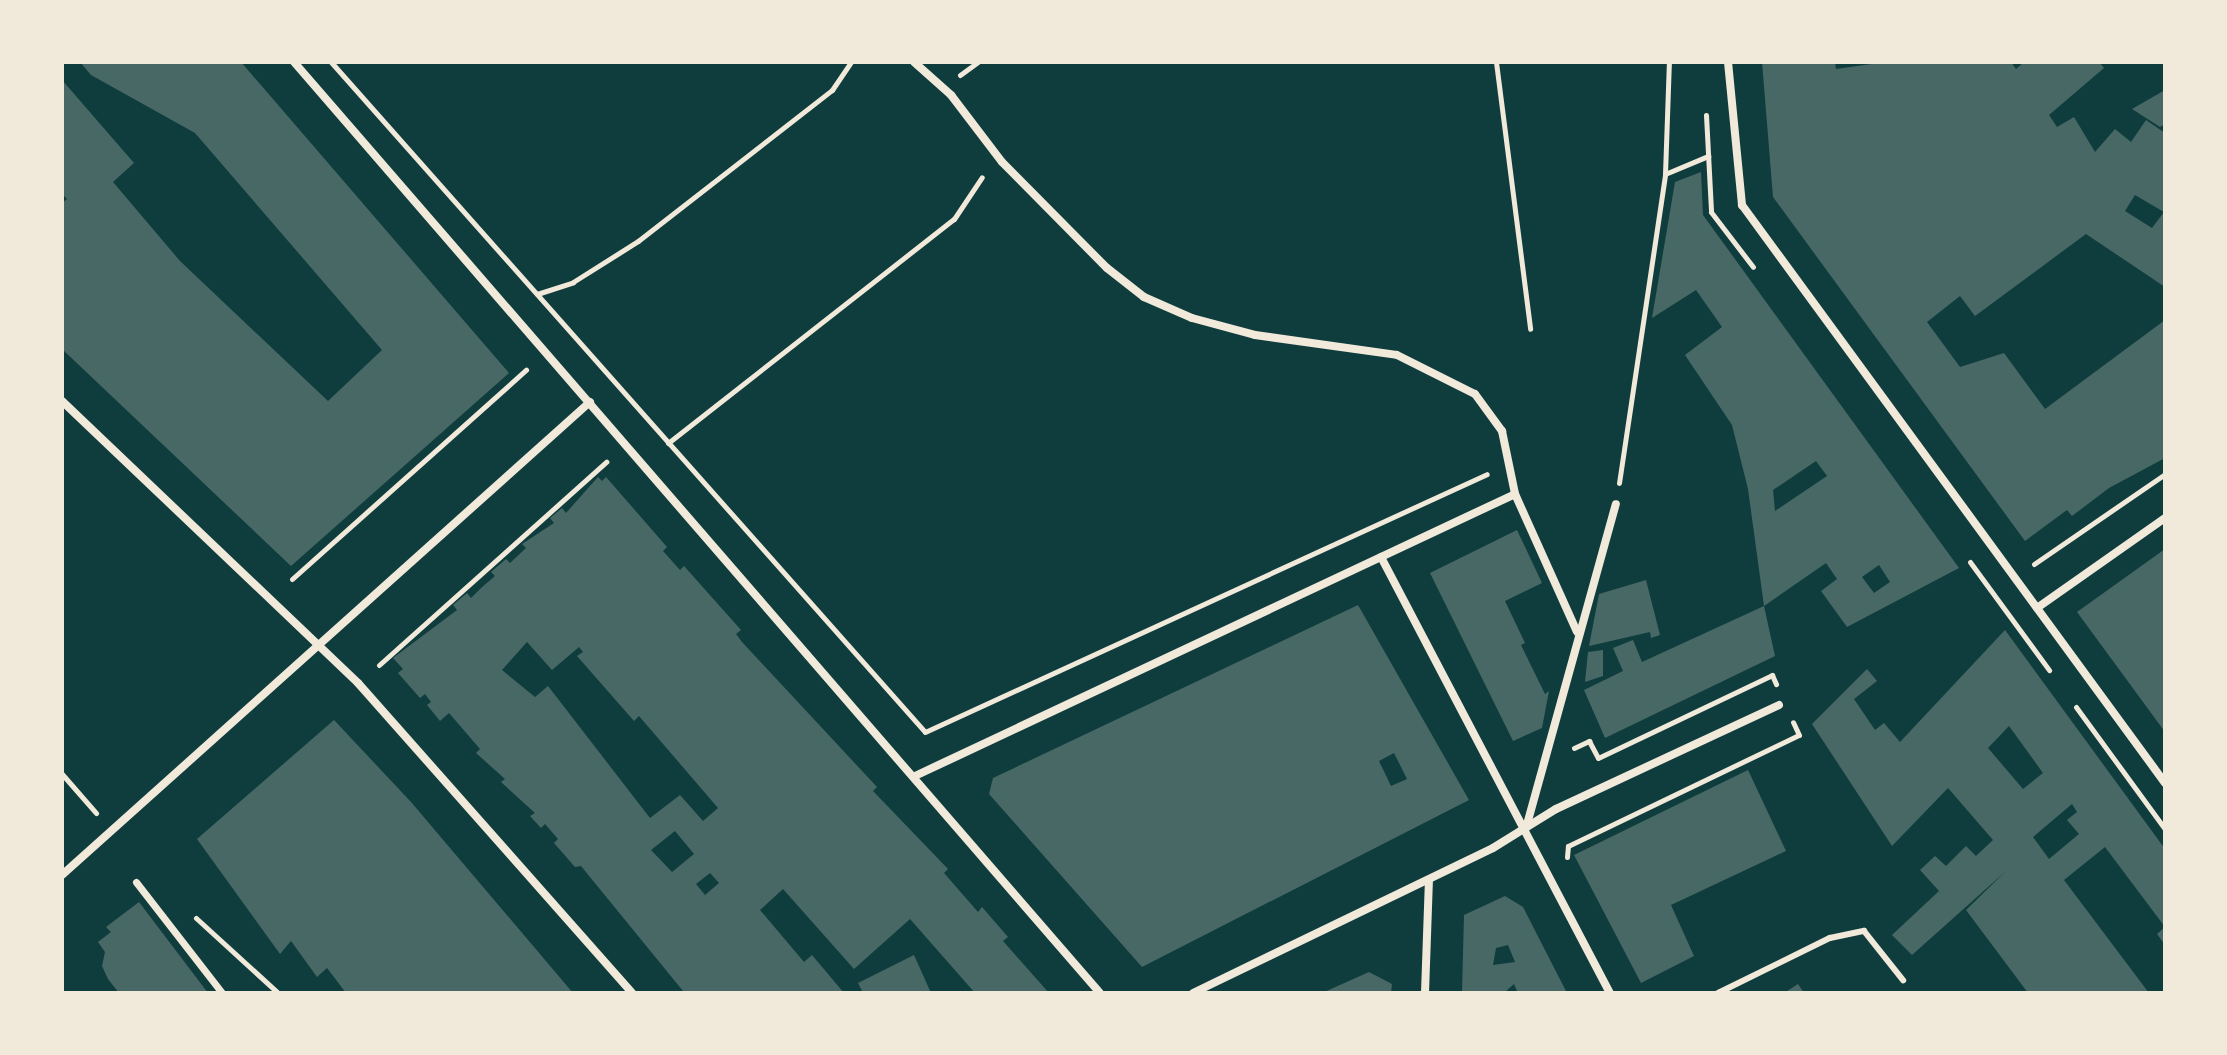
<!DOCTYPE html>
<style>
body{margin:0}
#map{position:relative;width:2227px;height:1055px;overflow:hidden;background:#0f3d3e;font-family:Karla,sans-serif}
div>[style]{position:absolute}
.building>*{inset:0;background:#486865}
.path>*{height:5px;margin:-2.5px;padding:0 2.5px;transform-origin:2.5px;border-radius:2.5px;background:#f1e9da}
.service>*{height:6px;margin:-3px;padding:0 3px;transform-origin:3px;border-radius:3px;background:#f1e9da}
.pedestrian>*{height:7px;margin:-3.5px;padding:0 3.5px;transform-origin:3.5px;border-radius:3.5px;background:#f1e9da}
.minor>*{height:8px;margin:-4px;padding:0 4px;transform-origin:4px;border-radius:4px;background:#f1e9da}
span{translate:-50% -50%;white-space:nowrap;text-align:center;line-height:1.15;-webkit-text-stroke:8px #f1e9da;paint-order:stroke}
.frame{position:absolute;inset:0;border:64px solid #f1e9da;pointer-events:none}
</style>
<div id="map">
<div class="building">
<i style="clip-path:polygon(80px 62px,241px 62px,509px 373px,291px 566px,62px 349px,62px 203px,67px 199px,62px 194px,62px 80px,134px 163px,113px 182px,180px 261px,328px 401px,382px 350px,195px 133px,91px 75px)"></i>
<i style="clip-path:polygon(evenodd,1762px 62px,1835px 62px,1836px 69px,1886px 62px,2011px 62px,2016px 69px,2024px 62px,2099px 62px,2104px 68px,2049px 115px,2057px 127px,2074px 117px,2095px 152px,2115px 129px,2131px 142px,2146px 120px,2165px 133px,2165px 287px,2086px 234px,1975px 316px,1960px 296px,1927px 322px,1960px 367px,2004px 353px,2045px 409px,2165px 320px,2165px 458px,2109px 488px,2072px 516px,2067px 510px,2025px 541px,1773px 197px,1762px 62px,2135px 195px,2164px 212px,2152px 228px,2125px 211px,2135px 195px)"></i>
<i style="clip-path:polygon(2165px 90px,2165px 124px,2160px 127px,2132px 109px)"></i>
<i style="clip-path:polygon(evenodd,1701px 172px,1703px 215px,1959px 568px,1847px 627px,1821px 591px,1837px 579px,1826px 563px,1764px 606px,1748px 489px,1732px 425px,1685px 355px,1722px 327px,1696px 290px,1652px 318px,1675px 182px,1701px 172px,1816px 461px,1827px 476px,1775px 511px,1773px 490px,1816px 461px,1701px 172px,1879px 565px,1890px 582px,1874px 593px,1862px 577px,1879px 565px)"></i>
<i style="clip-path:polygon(evenodd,598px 477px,602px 481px,606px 477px,667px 547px,663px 551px,680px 570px,684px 566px,741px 630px,736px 634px,742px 642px,877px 787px,873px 791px,948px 869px,944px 873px,978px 912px,982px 907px,1008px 937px,1003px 941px,1049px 993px,975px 993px,910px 919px,854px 969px,783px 889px,760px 910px,804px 962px,812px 955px,844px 993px,683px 991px,581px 866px,575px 867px,554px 843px,558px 839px,545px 824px,541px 828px,530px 816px,535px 813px,501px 782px,505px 779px,476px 753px,480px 749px,449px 713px,440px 721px,427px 705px,431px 702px,425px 694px,420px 698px,398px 673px,403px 669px,393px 658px,457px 610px,453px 605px,467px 593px,471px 598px,481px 588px,495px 576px,491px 572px,506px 559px,510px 563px,526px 548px,522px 544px,554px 523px,550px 518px,562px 508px,566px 513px,598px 477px,527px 642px,552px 670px,579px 647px,583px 652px,577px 656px,634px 721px,639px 716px,718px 808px,703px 821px,680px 795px,650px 818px,548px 686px,535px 697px,502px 670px,527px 642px,598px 477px,675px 831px,694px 854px,672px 872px,651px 850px,675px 831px,598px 477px,710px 873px,719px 883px,705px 895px,696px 884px,710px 873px)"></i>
<i style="clip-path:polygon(1517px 530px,1542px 583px,1505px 601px,1525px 643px,1521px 645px,1545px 694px,1549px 691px,1542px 728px,1513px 741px,1430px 573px)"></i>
<i style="clip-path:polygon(2165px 549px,2165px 732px,2077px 612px)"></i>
<i style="clip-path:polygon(1646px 580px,1660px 635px,1651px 638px,1650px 632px,1589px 646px,1599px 594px)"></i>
<i style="clip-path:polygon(evenodd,1358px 605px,1469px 800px,1142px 967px,989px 794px,993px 778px,1358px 605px,1394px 753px,1407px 779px,1391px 786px,1379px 761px,1394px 753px)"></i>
<i style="clip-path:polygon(1764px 606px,1775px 656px,1605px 738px,1584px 690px,1623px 671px,1613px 648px,1633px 640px,1642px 662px)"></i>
<i style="clip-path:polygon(evenodd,2005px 630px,2165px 849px,2165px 927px,2105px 847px,2064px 880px,2149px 993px,2028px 993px,1966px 910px,2006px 871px,1912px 955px,1892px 935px,1939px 891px,1920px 870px,1935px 856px,1946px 866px,1966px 846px,1976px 856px,1993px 840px,1948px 788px,1892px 846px,1812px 724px,1867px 669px,1877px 681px,1854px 699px,1875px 730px,1884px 723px,1900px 742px,2005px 630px,2009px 726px,2043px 773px,2023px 789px,1988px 748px,2009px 726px,2005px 630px,2072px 804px,2077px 812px,2067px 820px,2079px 834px,2049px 859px,2033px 837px,2072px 804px)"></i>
<i style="clip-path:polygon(1603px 650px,1603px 676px,1585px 682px,1588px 652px)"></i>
<i style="clip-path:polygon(334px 720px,411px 802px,573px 993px,346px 993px,327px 968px,317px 977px,291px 941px,280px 954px,197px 839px)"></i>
<i style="clip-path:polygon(1748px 770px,1786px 851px,1671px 905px,1694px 956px,1641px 983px,1574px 855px)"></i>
<i style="clip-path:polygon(evenodd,1505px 896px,1523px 907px,1567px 993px,1518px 993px,1514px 984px,1504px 993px,1462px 993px,1464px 915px,1505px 896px,1508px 945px,1515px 962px,1493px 965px,1496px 948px,1508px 945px)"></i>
<i style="clip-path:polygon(139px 902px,208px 993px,119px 993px,108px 979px,102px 966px,105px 952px,98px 942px,111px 932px,106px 927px)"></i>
<i style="clip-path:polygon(2165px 927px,2165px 945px,2157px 934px)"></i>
<i style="clip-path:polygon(914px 955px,931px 993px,863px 993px,858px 983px)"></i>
<i style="clip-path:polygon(1369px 972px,1392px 984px,1391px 993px,1322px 993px)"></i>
<i style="clip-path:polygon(1798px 984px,1804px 993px,1784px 993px)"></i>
</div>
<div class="path">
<i style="left:331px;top:62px;width:895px;rotate:48.44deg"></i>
<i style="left:925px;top:732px;width:618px;rotate:-24.66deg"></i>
<i style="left:1496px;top:62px;width:269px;rotate:82.7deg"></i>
<i style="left:960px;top:75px;width:22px;rotate:-36deg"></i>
<i style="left:1706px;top:115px;width:97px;rotate:87deg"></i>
<i style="left:1711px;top:212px;width:69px;rotate:52.6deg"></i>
<i style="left:1665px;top:174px;width:47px;rotate:-22.7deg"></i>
<i style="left:537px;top:294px;width:38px;rotate:-18deg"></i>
<i style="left:573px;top:282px;width:77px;rotate:-32.2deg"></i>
<i style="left:638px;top:241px;width:246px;rotate:-37.9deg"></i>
<i style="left:832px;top:90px;width:34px;rotate:-56deg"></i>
<i style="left:668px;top:443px;width:363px;rotate:-38.1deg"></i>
<i style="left:954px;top:219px;width:50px;rotate:-56.3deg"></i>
<i style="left:1619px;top:483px;width:312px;rotate:-81.5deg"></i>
<i style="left:1665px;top:174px;width:112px;rotate:-88deg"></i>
<i style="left:1970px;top:562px;width:134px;rotate:53.8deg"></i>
<i style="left:2034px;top:564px;width:159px;rotate:-34.5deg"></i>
<i style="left:292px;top:579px;width:314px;rotate:-41.8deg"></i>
<i style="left:379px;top:665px;width:305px;rotate:-41.8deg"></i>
<i style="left:2076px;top:707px;width:151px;rotate:53.9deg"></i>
<i style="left:1574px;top:748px;width:17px;rotate:-25deg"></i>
<i style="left:1589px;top:741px;width:19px;rotate:62deg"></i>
<i style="left:1598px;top:758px;width:193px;rotate:-25.5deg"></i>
<i style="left:1772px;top:675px;width:10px;rotate:66deg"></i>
<i style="left:62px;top:774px;width:52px;rotate:48.9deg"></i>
<i style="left:1567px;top:857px;width:11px;rotate:-85deg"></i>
<i style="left:1568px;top:846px;width:256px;rotate:-25.7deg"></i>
<i style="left:1799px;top:735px;width:14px;rotate:-115deg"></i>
<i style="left:196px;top:918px;width:111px;rotate:42.4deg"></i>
</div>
<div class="service">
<i style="left:1718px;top:993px;width:125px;rotate:-26.2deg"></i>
<i style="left:1830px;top:938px;width:35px;rotate:-12deg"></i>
<i style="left:1864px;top:931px;width:63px;rotate:51.5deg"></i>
</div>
<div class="pedestrian">
<i style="left:136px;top:882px;width:140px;rotate:52.2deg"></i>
</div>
<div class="minor">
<i style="left:294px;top:62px;width:1231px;rotate:49.12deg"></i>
<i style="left:914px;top:62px;width:50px;rotate:41.7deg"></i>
<i style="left:951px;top:95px;width:84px;rotate:52.7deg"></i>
<i style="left:1002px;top:162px;width:149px;rotate:45.3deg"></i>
<i style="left:1107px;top:268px;width:47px;rotate:38.1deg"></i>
<i style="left:1144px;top:297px;width:52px;rotate:23.6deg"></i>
<i style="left:1192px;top:318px;width:65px;rotate:15.1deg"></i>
<i style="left:1255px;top:335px;width:143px;rotate:8deg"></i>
<i style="left:1397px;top:355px;width:87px;rotate:26.6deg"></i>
<i style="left:1475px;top:394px;width:46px;rotate:53.9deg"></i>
<i style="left:1502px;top:431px;width:64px;rotate:78.3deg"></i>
<i style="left:1515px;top:494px;width:151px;rotate:65.8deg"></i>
<i style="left:1728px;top:62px;width:144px;rotate:84.4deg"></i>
<i style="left:1742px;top:205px;width:716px;rotate:53.8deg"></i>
<i style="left:62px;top:401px;width:409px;rotate:43.6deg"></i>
<i style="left:358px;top:683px;width:414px;rotate:48.5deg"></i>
<i style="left:1381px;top:557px;width:492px;rotate:62.3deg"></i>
<i style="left:2037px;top:608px;width:156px;rotate:-35.1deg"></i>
<i style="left:915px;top:776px;width:663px;rotate:-25.17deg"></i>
<i style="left:1526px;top:828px;width:336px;rotate:-74.5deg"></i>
<i style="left:62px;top:875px;width:709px;rotate:-41.86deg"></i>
<i style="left:1193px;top:993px;width:333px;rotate:-25.8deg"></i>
<i style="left:1493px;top:848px;width:74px;rotate:-31.8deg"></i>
<i style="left:1556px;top:809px;width:246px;rotate:-25deg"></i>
<i style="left:1425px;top:993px;width:113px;rotate:-88deg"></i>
</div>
<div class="frame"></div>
</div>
